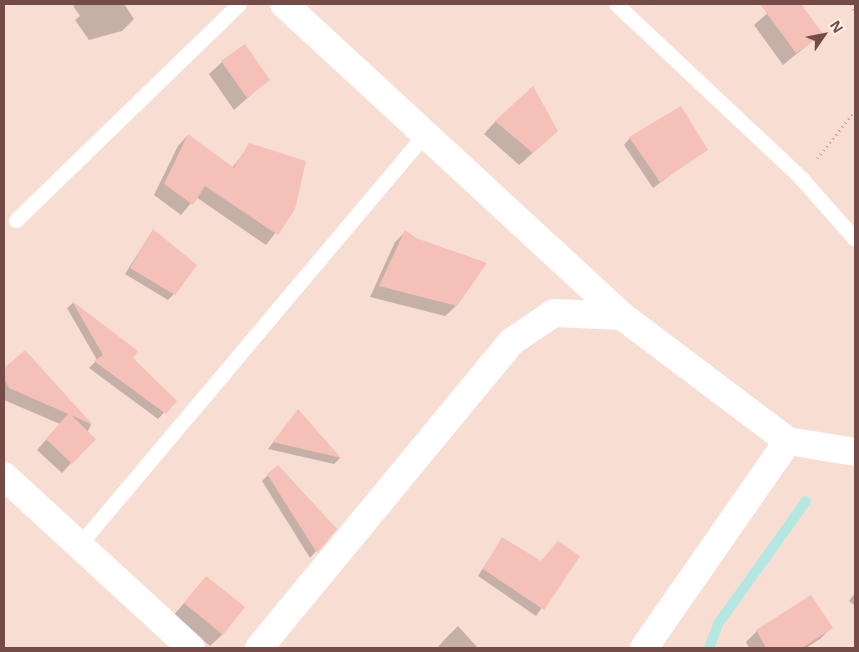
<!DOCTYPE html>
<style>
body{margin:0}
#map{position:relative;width:859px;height:652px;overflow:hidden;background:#fdebe1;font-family:"Noto Sans",sans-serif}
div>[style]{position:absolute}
.residential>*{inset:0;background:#f7ddd2}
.shadow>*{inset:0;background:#0003}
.stream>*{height:10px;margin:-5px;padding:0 5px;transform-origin:5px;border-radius:5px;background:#b4e7e2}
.building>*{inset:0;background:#f4c0b7}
.path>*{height:3px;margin-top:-1.5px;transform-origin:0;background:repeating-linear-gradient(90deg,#d8a39a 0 1px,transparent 0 5px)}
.lane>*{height:15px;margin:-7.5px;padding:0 7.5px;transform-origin:7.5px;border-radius:7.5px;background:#fff}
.street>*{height:28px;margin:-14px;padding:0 14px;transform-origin:14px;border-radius:14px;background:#fff}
span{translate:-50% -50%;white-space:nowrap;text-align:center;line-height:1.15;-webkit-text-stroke:4px #fff0e8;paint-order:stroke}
.frame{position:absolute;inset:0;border:5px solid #754b47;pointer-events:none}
.north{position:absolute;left:799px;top:10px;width:50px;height:50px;-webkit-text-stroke:4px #fff0e8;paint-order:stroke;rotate:57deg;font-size:14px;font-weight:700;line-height:20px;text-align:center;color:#754b47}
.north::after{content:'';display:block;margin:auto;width:18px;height:22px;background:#754b47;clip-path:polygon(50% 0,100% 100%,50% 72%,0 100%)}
</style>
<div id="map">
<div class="residential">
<i style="clip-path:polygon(4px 4px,855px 4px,855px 648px,4px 648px)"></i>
</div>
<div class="shadow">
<i style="clip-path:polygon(76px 4px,124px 4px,134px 19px,122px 31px,89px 40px,75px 20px,80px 16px,73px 6px)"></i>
<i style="clip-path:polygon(778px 4px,800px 4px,821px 34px,783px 65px,754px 25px)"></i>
<i style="clip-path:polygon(222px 62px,268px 80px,234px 110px,209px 74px)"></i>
<i style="clip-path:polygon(496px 121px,543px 144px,519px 165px,484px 134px)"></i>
<i style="clip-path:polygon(188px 135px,232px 168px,250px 145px,294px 209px,266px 245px,196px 197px,181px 215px,154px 195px,178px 146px)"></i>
<i style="clip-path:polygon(630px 138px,706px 149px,653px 188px,624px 145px)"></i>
<i style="clip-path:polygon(153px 230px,174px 294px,168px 300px,125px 274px)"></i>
<i style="clip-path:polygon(405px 232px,456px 306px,445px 316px,370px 297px,395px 242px)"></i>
<i style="clip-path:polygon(73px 303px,137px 351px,132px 358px,175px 401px,158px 419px,89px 368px,97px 360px,67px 308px)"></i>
<i style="clip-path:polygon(24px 352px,91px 425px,71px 463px,62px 473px,37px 450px,60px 424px,4px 400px,4px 369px)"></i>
<i style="clip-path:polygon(298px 410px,340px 458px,334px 464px,268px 449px)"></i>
<i style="clip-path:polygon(268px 475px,335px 529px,310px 558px,262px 481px)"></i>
<i style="clip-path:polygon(502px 539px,541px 562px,578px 556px,536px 616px,478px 576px)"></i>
<i style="clip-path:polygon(206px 577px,223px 634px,210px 646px,173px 616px)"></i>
<i style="clip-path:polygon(855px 593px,855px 606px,849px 601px)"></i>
<i style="clip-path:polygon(810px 596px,831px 628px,820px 639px,806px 648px,749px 648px,746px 642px,757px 631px)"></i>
<i style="clip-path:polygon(458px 626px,478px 648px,437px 648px,445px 639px)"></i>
</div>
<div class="stream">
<i style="left:709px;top:648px;width:26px;rotate:-69deg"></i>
<i style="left:718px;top:624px;width:151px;rotate:-54.4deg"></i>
</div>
<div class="building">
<i style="clip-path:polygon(760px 4px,801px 4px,823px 34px,796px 53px)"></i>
<i style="clip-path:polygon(245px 44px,270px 80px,247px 98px,221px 61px)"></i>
<i style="clip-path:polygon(533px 86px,558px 131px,533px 153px,495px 121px)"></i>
<i style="clip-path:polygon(681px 106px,708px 150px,660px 182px,629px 137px)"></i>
<i style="clip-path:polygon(188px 134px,234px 168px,249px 143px,306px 161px,295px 209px,278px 235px,205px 186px,193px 205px,164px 184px)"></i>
<i style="clip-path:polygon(153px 229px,197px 265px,175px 295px,130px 268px)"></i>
<i style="clip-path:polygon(405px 230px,416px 238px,487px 263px,457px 306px,379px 286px)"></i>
<i style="clip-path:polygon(72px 301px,138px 351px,133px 358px,177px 401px,166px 414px,94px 361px,103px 355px)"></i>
<i style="clip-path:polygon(25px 350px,93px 425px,71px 415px,96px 439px,72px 464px,46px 439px,68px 414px,9px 388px,4px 378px,4px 368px)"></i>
<i style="clip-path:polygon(298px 409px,341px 458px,273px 442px)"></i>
<i style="clip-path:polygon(278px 465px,337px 529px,317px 553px,267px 474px)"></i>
<i style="clip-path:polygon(502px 537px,541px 561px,558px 541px,580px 556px,544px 610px,483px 569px)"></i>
<i style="clip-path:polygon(206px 576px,245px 607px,223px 635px,184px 603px)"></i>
<i style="clip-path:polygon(811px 595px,833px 628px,802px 648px,766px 648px,756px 630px)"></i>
</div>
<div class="path">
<i style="left:851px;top:4px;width:8px;rotate:60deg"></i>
<i style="left:817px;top:158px;width:60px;rotate:-51deg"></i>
</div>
<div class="lane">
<i style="left:616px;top:4px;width:254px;rotate:43.2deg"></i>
<i style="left:801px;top:178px;width:81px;rotate:48.5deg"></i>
<i style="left:16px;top:220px;width:310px;rotate:-44.1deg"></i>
<i style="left:79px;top:545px;width:537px;rotate:-49.91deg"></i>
</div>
<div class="street">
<i style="left:284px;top:4px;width:460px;rotate:42.7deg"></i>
<i style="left:4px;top:476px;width:254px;rotate:42.6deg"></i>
<i style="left:259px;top:648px;width:396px;rotate:-50.5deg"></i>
<i style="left:511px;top:342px;width:52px;rotate:-34deg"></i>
<i style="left:554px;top:313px;width:68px;rotate:2.5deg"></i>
<i style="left:622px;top:316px;width:208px;rotate:37deg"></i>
<i style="left:788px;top:441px;width:68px;rotate:9.3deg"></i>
<i style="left:644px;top:648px;width:252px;rotate:-55.2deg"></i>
</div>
<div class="frame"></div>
<div class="north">N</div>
</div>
